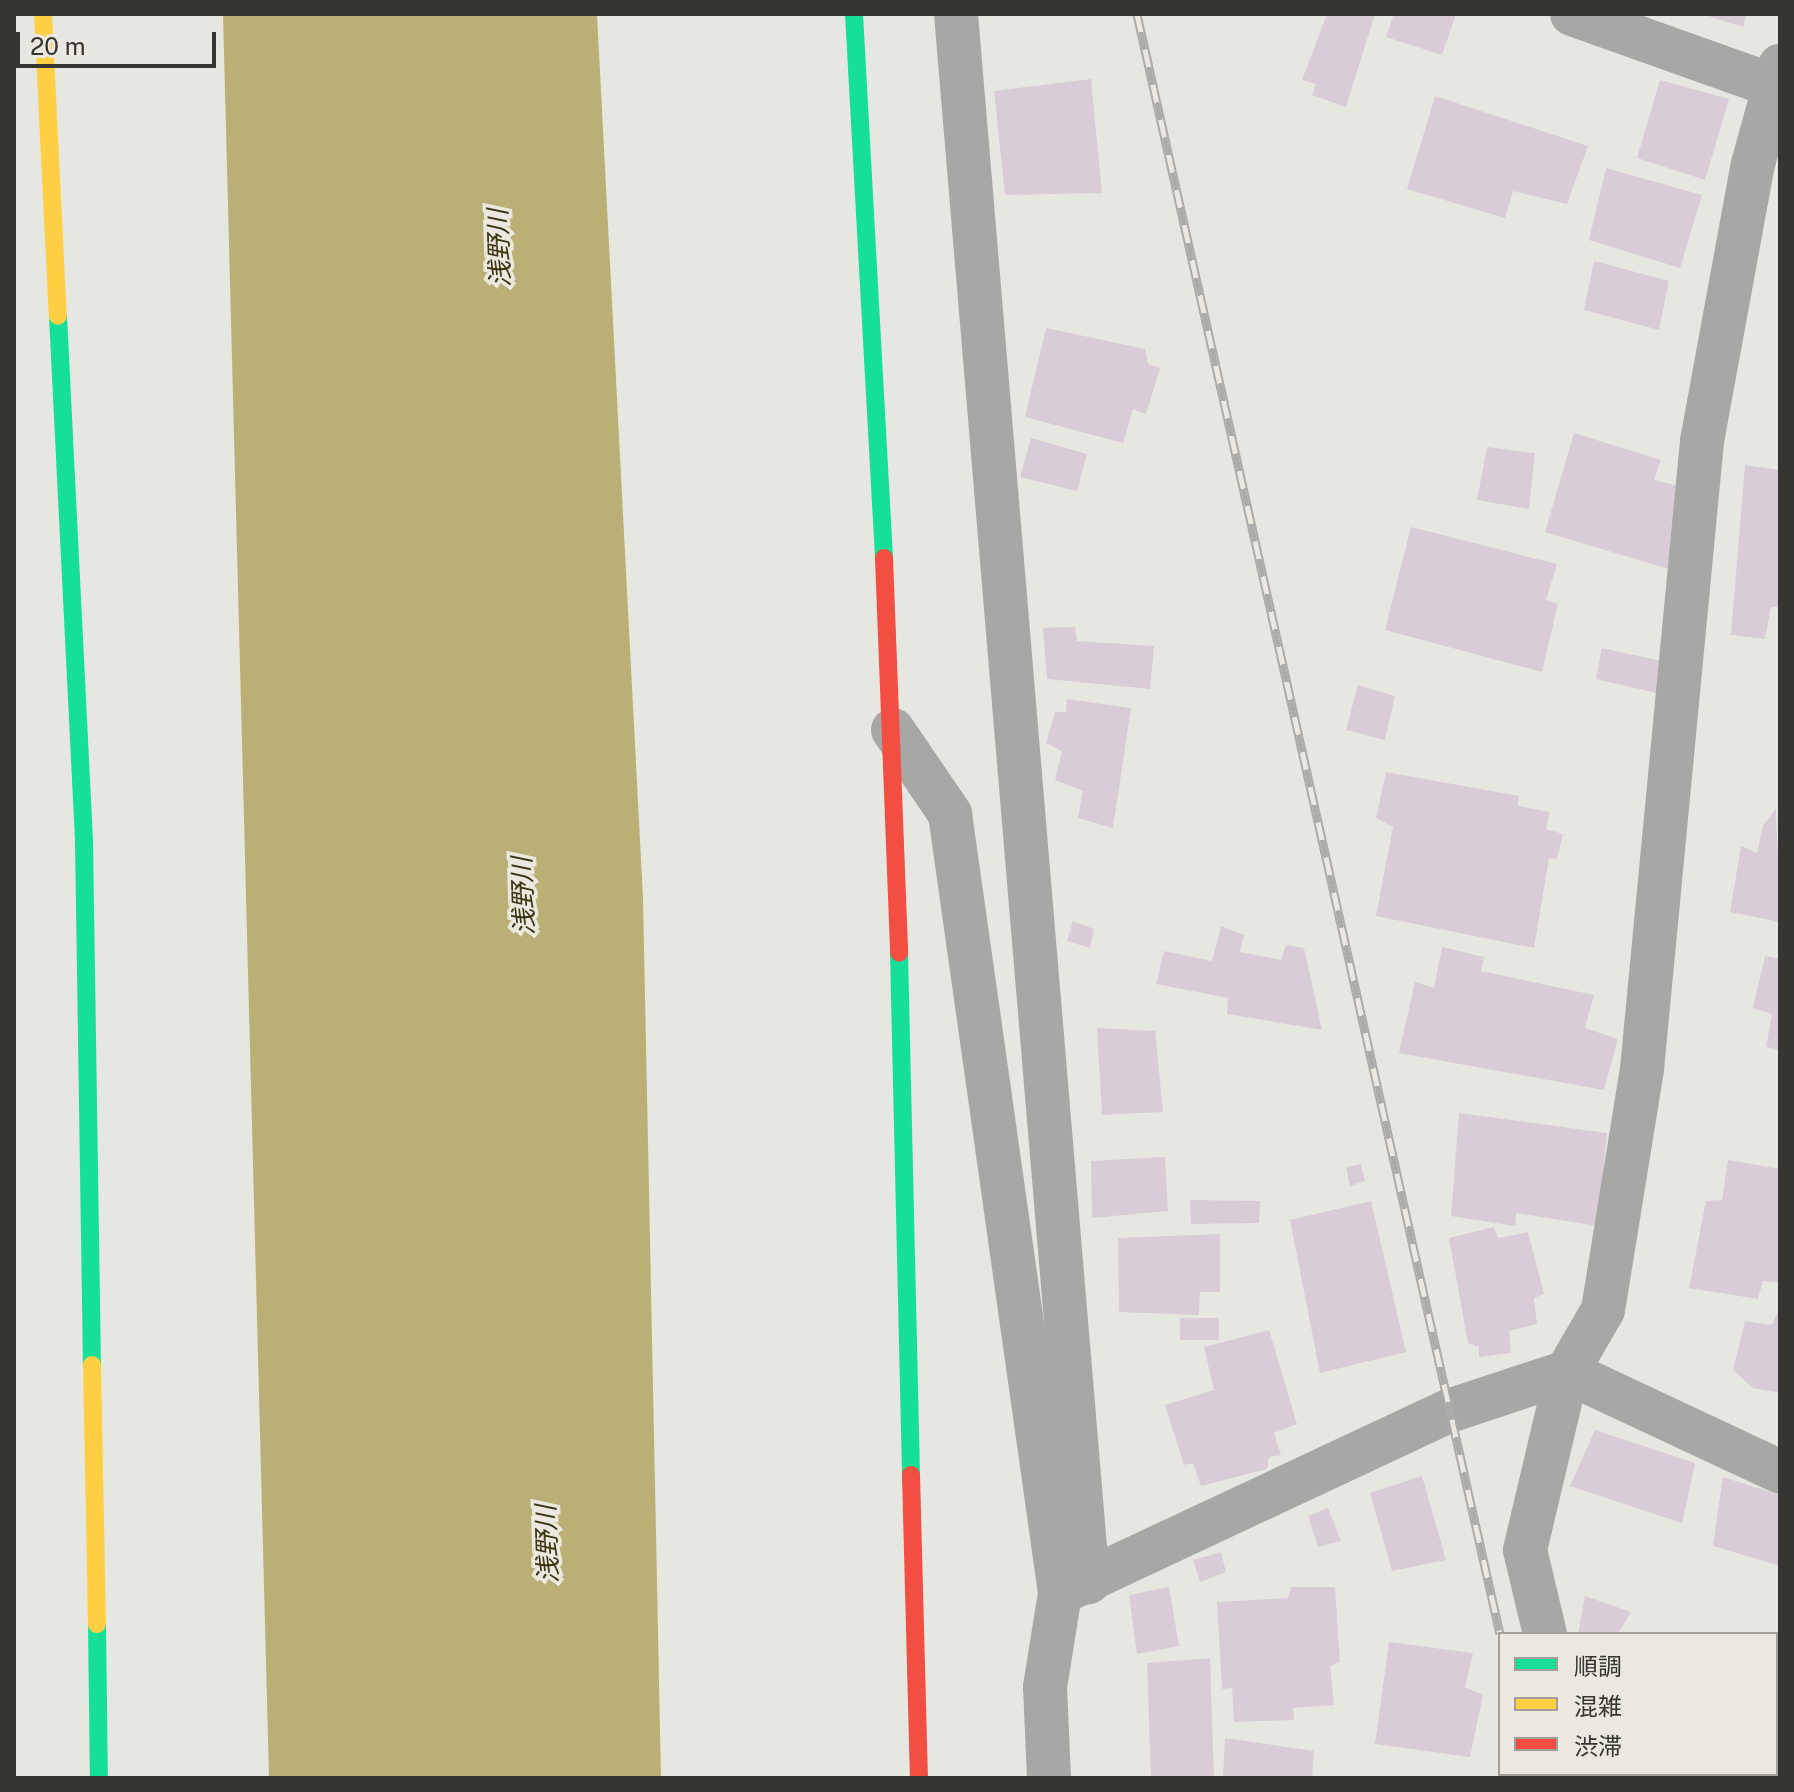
<!DOCTYPE html>
<meta charset="utf-8">
<style>
body{margin:0}
#map{position:relative;width:1794px;height:1792px;overflow:hidden;background:#e7e7e2;font-family:"Public Sans","Noto Sans JP",sans-serif}
div>[style]{position:absolute}
.water>*{inset:0;background:#bab076}
.building>*{inset:0;background:#d8cdd6}
.street>*{height:44px;margin:-22px;padding:0 22px;transform-origin:22px;border-radius:22px;background:#a7a7a5}
.fast>*{height:18px;margin:-9px;padding:0 9px;transform-origin:9px;border-radius:9px;background:#16e098}
.slow>*{height:18px;margin:-9px;padding:0 9px;transform-origin:9px;border-radius:9px;background:#ffcf43}
.jam>*{height:18px;margin:-9px;padding:0 9px;transform-origin:9px;border-radius:9px;background:#f24e42}
.rail>*{height:9px;margin-top:-4.5px;transform-origin:0;background:repeating-linear-gradient(90deg,#eae8df 0 18px,#ababa7 0 36px);box-sizing:border-box;border-block:2px solid #ababa7}
span{translate:-50% -50%;white-space:nowrap;text-align:center;line-height:1.15;-webkit-text-stroke:7px #eae8df;paint-order:stroke}
.water-label{font-size:26px;color:#3b3512;font-style:italic}
.frame{position:absolute;inset:0;border:16px solid #353531;pointer-events:none}
.legend{position:absolute;left:1498px;top:1632px;width:280px;height:144px;box-sizing:border-box;background:#eae8df;border:2px solid #a2a099;margin:0;padding:10px 14px;list-style:none;font-size:24px;color:#353531}
.legend li{display:flex;align-items:center;gap:16px;height:40px}
.legend b{width:40px;border:2px solid #a2a099}
.scale{position:absolute;left:16px;top:32px;width:200px;height:36px;box-sizing:border-box;border:4px solid #353531;border-top:0;padding-left:10px;font-size:24px;line-height:28px;white-space:nowrap;color:#353531;-webkit-text-stroke:6px #eae8df;paint-order:stroke}
</style>
<div id="map">
<div class="water">
<i style="clip-path:polygon(223px 14px,597px 14px,643px 898px,661px 1778px,269px 1778px)"></i>
</div>
<div class="building">
<i style="clip-path:polygon(1327px 14px,1375px 14px,1346px 107px,1312px 95px,1316px 84px,1302px 80px)"></i>
<i style="clip-path:polygon(1394px 14px,1456px 14px,1442px 55px,1386px 37px)"></i>
<i style="clip-path:polygon(1702px 14px,1747px 14px,1743px 27px)"></i>
<i style="clip-path:polygon(1091px 79px,1102px 193px,1005px 195px,994px 91px)"></i>
<i style="clip-path:polygon(1660px 80px,1729px 99px,1705px 180px,1637px 158px)"></i>
<i style="clip-path:polygon(1435px 96px,1588px 146px,1567px 204px,1513px 191px,1505px 218px,1407px 189px)"></i>
<i style="clip-path:polygon(1606px 168px,1702px 195px,1680px 268px,1589px 240px)"></i>
<i style="clip-path:polygon(1594px 261px,1669px 281px,1659px 330px,1584px 310px)"></i>
<i style="clip-path:polygon(1046px 328px,1145px 349px,1148px 364px,1160px 368px,1146px 414px,1133px 409px,1123px 443px,1025px 417px)"></i>
<i style="clip-path:polygon(1574px 433px,1661px 460px,1654px 480px,1687px 488px,1672px 570px,1545px 532px)"></i>
<i style="clip-path:polygon(1031px 438px,1087px 454px,1077px 491px,1020px 477px)"></i>
<i style="clip-path:polygon(1487px 447px,1535px 453px,1529px 509px,1477px 500px)"></i>
<i style="clip-path:polygon(1745px 465px,1780px 470px,1780px 607px,1771px 607px,1765px 639px,1731px 635px)"></i>
<i style="clip-path:polygon(1411px 527px,1557px 564px,1546px 600px,1558px 604px,1542px 672px,1385px 630px)"></i>
<i style="clip-path:polygon(1075px 627px,1077px 641px,1154px 646px,1150px 689px,1047px 679px,1043px 628px)"></i>
<i style="clip-path:polygon(1602px 648px,1666px 662px,1657px 693px,1596px 679px)"></i>
<i style="clip-path:polygon(1358px 685px,1395px 696px,1385px 740px,1346px 730px)"></i>
<i style="clip-path:polygon(1067px 699px,1131px 708px,1113px 828px,1078px 818px,1083px 791px,1055px 780px,1062px 751px,1046px 743px,1055px 712px,1066px 712px)"></i>
<i style="clip-path:polygon(1386px 772px,1519px 796px,1518px 806px,1550px 812px,1546px 829px,1563px 834px,1557px 859px,1549px 858px,1534px 948px,1376px 916px,1393px 827px,1376px 818px)"></i>
<i style="clip-path:polygon(1776px 809px,1780px 922px,1730px 912px,1741px 846px,1757px 853px,1763px 825px)"></i>
<i style="clip-path:polygon(1073px 921px,1094px 929px,1090px 948px,1067px 941px)"></i>
<i style="clip-path:polygon(1221px 926px,1244px 935px,1240px 952px,1281px 960px,1286px 945px,1304px 948px,1322px 1030px,1227px 1014px,1228px 998px,1156px 984px,1164px 951px,1212px 961px)"></i>
<i style="clip-path:polygon(1442px 947px,1484px 957px,1481px 971px,1594px 995px,1585px 1028px,1618px 1039px,1604px 1090px,1399px 1053px,1415px 982px,1434px 988px)"></i>
<i style="clip-path:polygon(1765px 956px,1780px 959px,1780px 1050px,1766px 1047px,1772px 1014px,1753px 1008px)"></i>
<i style="clip-path:polygon(1097px 1028px,1155px 1031px,1163px 1112px,1102px 1115px)"></i>
<i style="clip-path:polygon(1459px 1113px,1607px 1133px,1598px 1226px,1516px 1213px,1515px 1226px,1451px 1216px)"></i>
<i style="clip-path:polygon(1165px 1157px,1168px 1211px,1092px 1218px,1091px 1161px)"></i>
<i style="clip-path:polygon(1728px 1160px,1780px 1169px,1780px 1283px,1763px 1281px,1758px 1299px,1689px 1288px,1706px 1201px,1722px 1200px)"></i>
<i style="clip-path:polygon(1361px 1164px,1365px 1181px,1350px 1186px,1346px 1167px)"></i>
<i style="clip-path:polygon(1190px 1200px,1260px 1201px,1259px 1223px,1191px 1224px)"></i>
<i style="clip-path:polygon(1371px 1201px,1406px 1352px,1320px 1373px,1290px 1220px)"></i>
<i style="clip-path:polygon(1494px 1227px,1498px 1238px,1528px 1232px,1544px 1294px,1534px 1298px,1537px 1324px,1509px 1331px,1511px 1353px,1479px 1357px,1479px 1347px,1468px 1343px,1449px 1238px)"></i>
<i style="clip-path:polygon(1220px 1234px,1220px 1292px,1200px 1292px,1199px 1315px,1119px 1312px,1118px 1238px)"></i>
<i style="clip-path:polygon(1780px 1307px,1780px 1393px,1753px 1388px,1733px 1370px,1745px 1321px,1772px 1325px)"></i>
<i style="clip-path:polygon(1180px 1318px,1219px 1318px,1219px 1340px,1180px 1340px)"></i>
<i style="clip-path:polygon(1269px 1330px,1297px 1424px,1274px 1433px,1281px 1455px,1269px 1457px,1267px 1469px,1201px 1486px,1193px 1463px,1184px 1465px,1165px 1405px,1214px 1390px,1204px 1347px)"></i>
<i style="clip-path:polygon(1595px 1430px,1695px 1463px,1682px 1523px,1570px 1486px)"></i>
<i style="clip-path:polygon(1422px 1476px,1446px 1560px,1392px 1571px,1370px 1493px)"></i>
<i style="clip-path:polygon(1723px 1477px,1780px 1495px,1780px 1566px,1713px 1546px)"></i>
<i style="clip-path:polygon(1328px 1508px,1341px 1541px,1318px 1547px,1308px 1516px)"></i>
<i style="clip-path:polygon(1221px 1552px,1226px 1572px,1200px 1582px,1193px 1560px)"></i>
<i style="clip-path:polygon(1169px 1587px,1179px 1646px,1137px 1654px,1129px 1595px)"></i>
<i style="clip-path:polygon(1291px 1587px,1335px 1587px,1340px 1662px,1330px 1666px,1334px 1705px,1293px 1708px,1294px 1720px,1234px 1722px,1232px 1688px,1222px 1689px,1217px 1602px,1288px 1598px)"></i>
<i style="clip-path:polygon(1585px 1596px,1631px 1612px,1618px 1634px,1578px 1634px)"></i>
<i style="clip-path:polygon(1389px 1642px,1473px 1653px,1465px 1687px,1483px 1695px,1470px 1757px,1375px 1744px)"></i>
<i style="clip-path:polygon(1210px 1658px,1214px 1778px,1151px 1778px,1147px 1663px)"></i>
<i style="clip-path:polygon(1225px 1738px,1314px 1751px,1312px 1778px,1223px 1778px)"></i>
<i style="clip-path:polygon(1610px 1774px,1681px 1774px,1694px 1776px,1609px 1778px)"></i>
</div>
<div class="street">
<i style="left:956px;top:14px;width:1574px;rotate:85.19deg"></i>
<i style="left:1572px;top:14px;width:214px;rotate:19.6deg"></i>
<i style="left:893px;top:730px;width:102px;rotate:55.8deg"></i>
<i style="left:950px;top:814px;width:787px;rotate:81.96deg"></i>
<i style="left:1060px;top:1593px;width:429px;rotate:-25.1deg"></i>
<i style="left:1449px;top:1411px;width:124px;rotate:-18.3deg"></i>
<i style="left:1567px;top:1372px;width:235px;rotate:25.1deg"></i>
<i style="left:1545px;top:1634px;width:86px;rotate:-103.4deg"></i>
<i style="left:1525px;top:1550px;width:183px;rotate:-76.7deg"></i>
<i style="left:1567px;top:1372px;width:72px;rotate:-59.9deg"></i>
<i style="left:1603px;top:1310px;width:244px;rotate:-80.8deg"></i>
<i style="left:1642px;top:1069px;width:631px;rotate:-84.54deg"></i>
<i style="left:1702px;top:441px;width:282px;rotate:-79.6deg"></i>
<i style="left:1753px;top:164px;width:102px;rotate:-74.6deg"></i>
<i style="left:1580px;top:1774px;width:4px;rotate:76deg"></i>
<i style="left:1049px;top:1778px;width:91px;rotate:-92.5deg"></i>
<i style="left:1045px;top:1687px;width:95px;rotate:-80.9deg"></i>
</div>
<div class="fast">
<i style="left:854px;top:14px;width:545px;rotate:86.84deg"></i>
<i style="left:58px;top:316px;width:526px;rotate:87.16deg"></i>
<i style="left:84px;top:841px;width:524px;rotate:89.13deg"></i>
<i style="left:899px;top:953px;width:522px;rotate:88.68deg"></i>
<i style="left:97px;top:1624px;width:154px;rotate:89.3deg"></i>
</div>
<div class="slow">
<i style="left:43px;top:14px;width:302px;rotate:87.2deg"></i>
<i style="left:92px;top:1365px;width:259px;rotate:88.9deg"></i>
</div>
<div class="jam">
<i style="left:884px;top:558px;width:395px;rotate:87.8deg"></i>
<i style="left:911px;top:1475px;width:303px;rotate:88.5deg"></i>
</div>
<div class="rail">
<i style="left:1137px;top:14px;width:1660px;rotate:77.37deg"></i>
<i style="left:1531px;top:1774px;width:4px;rotate:76deg"></i>
</div>
<div class="water-label">
<span style="left:499px;top:248px;rotate:-92deg">浅野川</span>
<span style="left:523px;top:896px;rotate:-92deg">浅野川</span>
<span style="left:547px;top:1544px;rotate:-92deg">浅野川</span>
</div>
<div class="frame"></div>
<ul class="legend">
<li><b style="height:10px;background:#16e098"></b>順調</li>
<li><b style="height:10px;background:#ffcf43"></b>混雑</li>
<li><b style="height:10px;background:#f24e42"></b>渋滞</li>
</ul>
<div class="scale">20 m</div>
</div>
